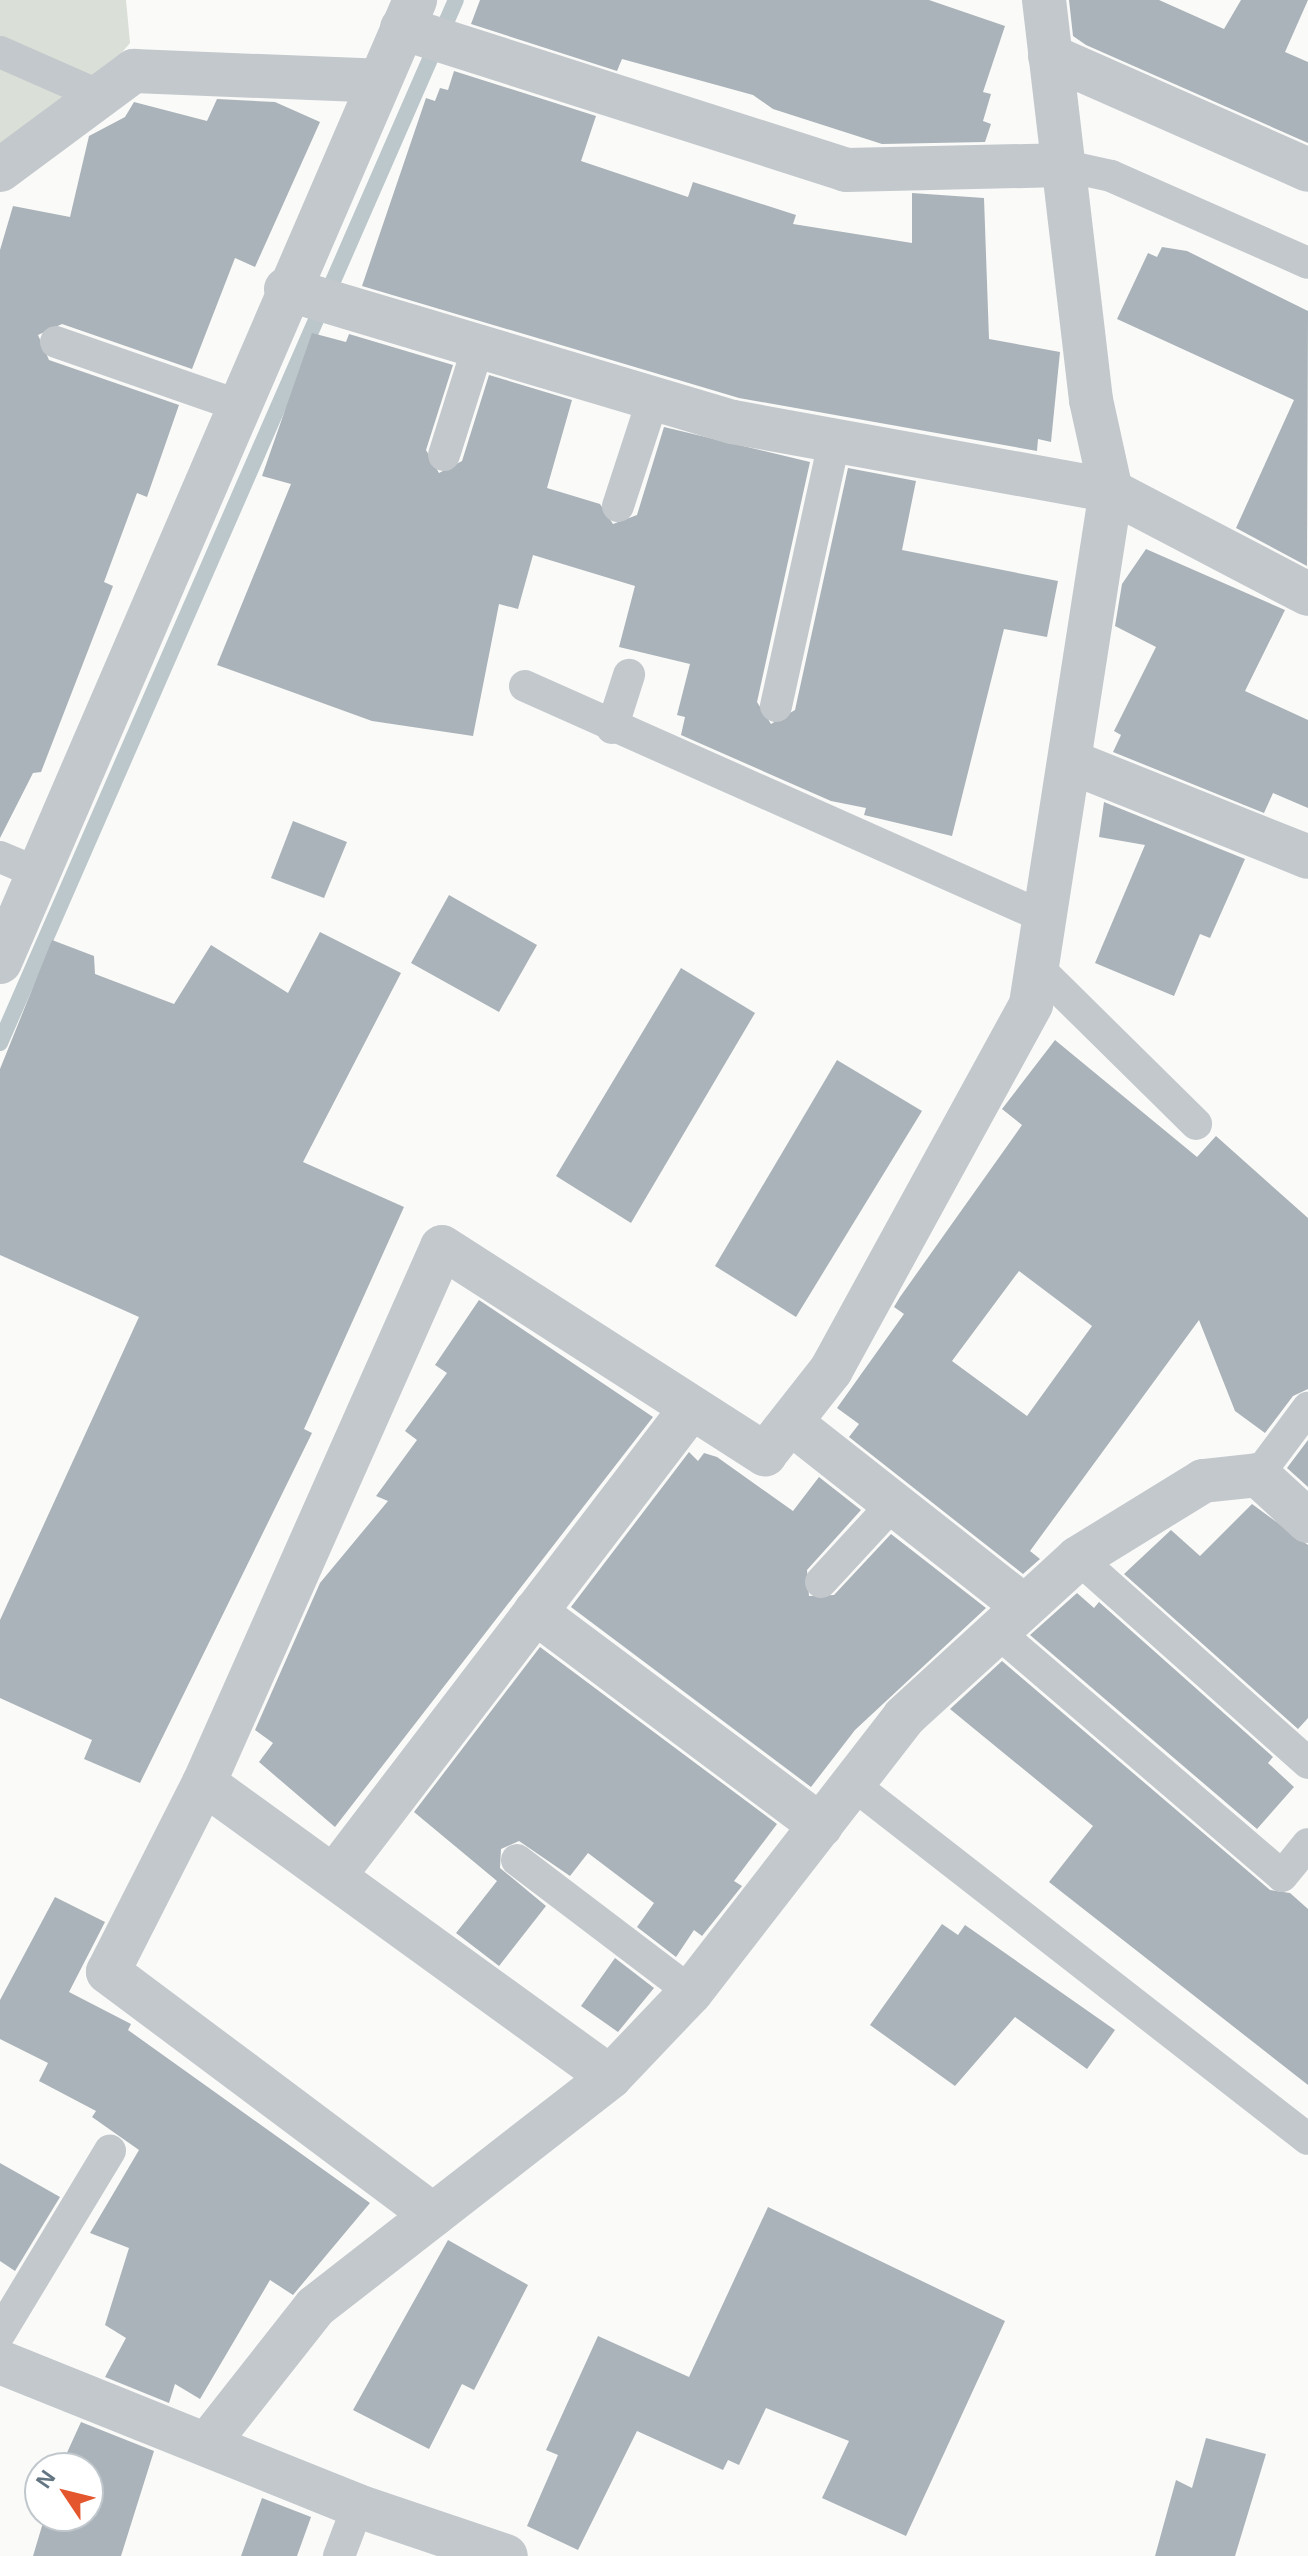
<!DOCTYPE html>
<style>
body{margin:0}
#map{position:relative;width:1308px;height:2556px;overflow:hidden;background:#fafaf8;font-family:Helvetica,sans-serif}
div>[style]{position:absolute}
.green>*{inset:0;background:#dadfd7}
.stream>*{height:16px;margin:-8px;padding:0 8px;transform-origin:8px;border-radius:8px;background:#bbc7cb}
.building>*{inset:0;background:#aab3b9}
.service>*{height:32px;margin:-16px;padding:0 16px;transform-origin:16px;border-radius:16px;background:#c3c8cc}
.minor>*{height:44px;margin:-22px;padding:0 22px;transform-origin:22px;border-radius:22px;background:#c3c8cc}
span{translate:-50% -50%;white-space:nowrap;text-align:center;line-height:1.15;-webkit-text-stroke:8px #fff;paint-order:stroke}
.north{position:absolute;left:24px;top:2452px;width:80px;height:80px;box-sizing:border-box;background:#fff;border:2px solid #c1c8cd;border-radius:50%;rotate:305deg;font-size:22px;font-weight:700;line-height:32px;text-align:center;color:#657683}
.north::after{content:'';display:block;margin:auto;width:28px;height:36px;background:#e4572e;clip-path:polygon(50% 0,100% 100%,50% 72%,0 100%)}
</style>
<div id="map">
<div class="green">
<i style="clip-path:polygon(0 0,126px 0,130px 43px,107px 70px,0 150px)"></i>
</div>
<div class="stream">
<i style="left:0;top:1043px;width:1138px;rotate:-66.39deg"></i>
</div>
<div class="building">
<i style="clip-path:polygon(480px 0,929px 0,1005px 26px,983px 92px,991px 94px,983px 121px,991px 124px,985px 142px,882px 144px,773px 109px,753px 95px,622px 59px,617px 71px,471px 24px)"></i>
<i style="clip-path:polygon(1069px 0,1159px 0,1224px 29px,1241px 0,1308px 0,1285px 52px,1308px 62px,1308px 143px,1086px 45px,1073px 36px)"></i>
<i style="clip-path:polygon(454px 71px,596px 116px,581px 161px,688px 197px,693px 182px,796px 215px,793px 224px,912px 243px,912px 193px,984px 198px,989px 339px,1060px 352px,1051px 442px,1038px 439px,1037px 451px,739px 398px,362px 286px,426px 98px,435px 101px,440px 88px,448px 90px)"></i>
<i style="clip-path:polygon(217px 99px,275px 102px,320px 122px,255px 267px,235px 258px,192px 369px,62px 324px,38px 335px,49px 360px,179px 405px,147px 497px,137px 493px,104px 582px,113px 586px,41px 772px,33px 773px,0 838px,0 250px,13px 206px,70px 217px,89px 136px,125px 117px,134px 102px,207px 121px)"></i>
<i style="clip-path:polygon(1162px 247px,1187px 251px,1308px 311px,1307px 566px,1236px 528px,1294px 400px,1117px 319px,1148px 253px,1157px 257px)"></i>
<i style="clip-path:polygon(312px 333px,346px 342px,349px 334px,453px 365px,426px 450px,439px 473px,462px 461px,489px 375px,572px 400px,547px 488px,600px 504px,613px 524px,637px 515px,664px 427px,810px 462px,757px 702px,771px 724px,795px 710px,848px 468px,916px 481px,902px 550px,1058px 581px,1047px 637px,1004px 629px,952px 836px,864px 815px,866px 808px,831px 801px,681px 735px,685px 717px,677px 715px,690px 664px,619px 647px,635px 586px,533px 555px,518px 609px,499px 604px,473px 736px,372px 721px,217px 665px,291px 484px,262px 476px)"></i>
<i style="clip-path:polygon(1146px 549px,1285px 610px,1245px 691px,1308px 720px,1308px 808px,1273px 793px,1264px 813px,1113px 752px,1121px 735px,1114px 731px,1156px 647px,1115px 626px,1122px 584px)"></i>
<i style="clip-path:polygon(1104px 802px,1245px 859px,1210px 938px,1200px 934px,1174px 996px,1095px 963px,1145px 845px,1099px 837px)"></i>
<i style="clip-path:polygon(293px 821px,347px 842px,324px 898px,271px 878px)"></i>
<i style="clip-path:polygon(449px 895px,537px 945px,499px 1012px,411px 963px)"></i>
<i style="clip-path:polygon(320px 932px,401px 973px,303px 1162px,404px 1207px,304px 1429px,312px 1433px,140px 1783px,84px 1759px,92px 1740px,0 1698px,0 1620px,139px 1317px,0 1255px,0 1069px,52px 940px,94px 956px,95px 974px,174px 1004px,211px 945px,288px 993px)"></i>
<i style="clip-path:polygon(681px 968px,755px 1013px,631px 1223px,556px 1176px)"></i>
<i style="clip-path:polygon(evenodd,1055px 1040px,1197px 1157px,1216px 1136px,1308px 1218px,1308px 1389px,1293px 1396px,1265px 1433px,1235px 1411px,1199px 1320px,1030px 1551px,1040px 1559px,1023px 1574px,849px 1437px,859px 1424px,837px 1408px,904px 1314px,894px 1307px,900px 1297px,1022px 1125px,1002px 1109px,1055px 1040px,1019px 1271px,1092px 1326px,1027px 1416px,952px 1361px,1019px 1271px)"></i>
<i style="clip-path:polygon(837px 1060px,922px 1111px,796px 1317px,715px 1266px)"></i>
<i style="clip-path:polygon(479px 1300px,653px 1417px,335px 1827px,259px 1762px,273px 1743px,255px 1730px,320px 1583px,388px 1501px,376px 1496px,417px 1440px,405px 1431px,447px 1373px,435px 1365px)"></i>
<i style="clip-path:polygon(1308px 1440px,1308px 1487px,1287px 1468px)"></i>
<i style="clip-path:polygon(689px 1452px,698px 1461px,704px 1453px,717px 1457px,793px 1511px,819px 1477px,861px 1510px,807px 1570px,809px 1596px,834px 1595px,891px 1534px,986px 1608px,855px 1730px,811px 1787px,571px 1607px)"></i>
<i style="clip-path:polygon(1252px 1504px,1308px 1545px,1308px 1718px,1298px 1729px,1124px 1574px,1171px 1530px,1200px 1556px)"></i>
<i style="clip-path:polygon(1077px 1593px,1094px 1608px,1099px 1602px,1273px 1757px,1268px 1763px,1294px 1787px,1257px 1829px,1030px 1635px)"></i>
<i style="clip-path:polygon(540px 1647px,777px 1824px,734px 1881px,742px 1886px,702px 1936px,694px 1930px,676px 1957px,637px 1927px,654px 1903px,588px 1853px,570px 1876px,519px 1841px,501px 1849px,500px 1868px,546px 1906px,499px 1966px,456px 1933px,497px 1881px,414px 1812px)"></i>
<i style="clip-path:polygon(1002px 1661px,1270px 1890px,1290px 1893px,1308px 1909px,1308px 2085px,1049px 1882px,1093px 1826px,950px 1709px)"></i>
<i style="clip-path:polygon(55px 1897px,105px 1922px,69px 1992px,131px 2024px,128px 2030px,370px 2203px,293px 2295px,270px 2280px,200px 2399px,175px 2384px,169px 2403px,105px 2377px,126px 2338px,105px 2325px,129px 2248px,90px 2233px,139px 2150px,92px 2117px,96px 2111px,39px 2081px,48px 2063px,0 2039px,0 2000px)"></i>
<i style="clip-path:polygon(942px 1924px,958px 1935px,965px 1925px,1115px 2030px,1087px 2069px,1015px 2017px,955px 2086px,870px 2025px)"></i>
<i style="clip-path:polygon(615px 1958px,654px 1988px,618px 2032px,581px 2006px)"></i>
<i style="clip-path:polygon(0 2163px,60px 2197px,15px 2271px,0 2261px)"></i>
<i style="clip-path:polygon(768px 2207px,1005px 2321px,906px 2536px,822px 2498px,849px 2441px,766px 2408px,739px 2465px,728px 2460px,723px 2470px,637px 2431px,578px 2550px,527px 2526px,558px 2455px,546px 2450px,598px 2336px,689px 2377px)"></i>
<i style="clip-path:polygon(448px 2240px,528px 2285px,474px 2390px,462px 2384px,429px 2449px,353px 2410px)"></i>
<i style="clip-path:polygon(81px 2422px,154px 2451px,121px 2556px,33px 2556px,45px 2516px,88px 2516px,88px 2468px,60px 2468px)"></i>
<i style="clip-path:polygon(1206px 2438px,1266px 2454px,1235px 2556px,1155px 2556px,1176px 2480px,1192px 2488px)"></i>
<i style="clip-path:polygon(262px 2498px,311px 2517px,297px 2556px,241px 2556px)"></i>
</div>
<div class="service">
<i style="left:0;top:52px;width:109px;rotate:23.7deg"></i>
<i style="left:1061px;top:165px;width:51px;rotate:12.4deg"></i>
<i style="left:1111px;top:176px;width:215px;rotate:23.8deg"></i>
<i style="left:56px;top:342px;width:192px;rotate:19.2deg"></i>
<i style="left:444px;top:455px;width:113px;rotate:-72.5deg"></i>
<i style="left:618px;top:506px;width:113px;rotate:-71.9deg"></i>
<i style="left:525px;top:686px;width:570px;rotate:24deg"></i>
<i style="left:776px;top:706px;width:269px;rotate:-77.6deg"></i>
<i style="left:612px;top:728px;width:56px;rotate:-72.2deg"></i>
<i style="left:0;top:857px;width:41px;rotate:22.8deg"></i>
<i style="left:1038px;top:968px;width:222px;rotate:44.6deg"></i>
<i style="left:1258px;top:1475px;width:84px;rotate:-53.3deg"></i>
<i style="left:1078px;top:1558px;width:308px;rotate:41.7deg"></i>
<i style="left:821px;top:1582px;width:108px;rotate:-47.3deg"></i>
<i style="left:994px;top:1629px;width:379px;rotate:40.6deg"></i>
<i style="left:1282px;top:1876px;width:41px;rotate:-50.9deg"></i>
<i style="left:855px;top:1786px;width:574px;rotate:37.93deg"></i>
<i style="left:517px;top:1860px;width:218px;rotate:37.2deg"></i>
<i style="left:0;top:2333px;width:213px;rotate:-58.9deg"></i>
<i style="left:339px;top:2556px;width:53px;rotate:-69.2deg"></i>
</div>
<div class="minor">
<i style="left:402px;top:28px;width:466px;rotate:17.7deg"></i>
<i style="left:846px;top:170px;width:215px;rotate:-1.3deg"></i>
<i style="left:1050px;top:56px;width:282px;rotate:23.8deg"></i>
<i style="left:0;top:170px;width:167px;rotate:-36.5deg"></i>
<i style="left:134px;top:71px;width:245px;rotate:2.3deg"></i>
<i style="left:286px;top:289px;width:466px;rotate:16.6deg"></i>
<i style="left:733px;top:422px;width:384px;rotate:10.3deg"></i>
<i style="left:1111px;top:491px;width:222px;rotate:27.6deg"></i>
<i style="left:1071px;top:762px;width:255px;rotate:21.8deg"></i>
<i style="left:0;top:962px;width:1048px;rotate:-66.66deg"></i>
<i style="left:791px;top:1423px;width:294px;rotate:38.2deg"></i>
<i style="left:535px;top:1612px;width:357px;rotate:36.8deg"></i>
<i style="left:204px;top:1783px;width:501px;rotate:35.91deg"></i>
<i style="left:334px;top:1876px;width:585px;rotate:-52.64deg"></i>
<i style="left:433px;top:2215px;width:406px;rotate:-143.2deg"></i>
<i style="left:108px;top:1972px;width:212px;rotate:-63.1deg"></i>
<i style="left:204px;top:1783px;width:586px;rotate:-66.06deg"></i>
<i style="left:442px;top:1247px;width:384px;rotate:32.7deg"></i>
<i style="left:765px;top:1454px;width:107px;rotate:-51.8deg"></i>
<i style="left:831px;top:1370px;width:417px;rotate:-61.3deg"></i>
<i style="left:1031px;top:1004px;width:519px;rotate:-81.14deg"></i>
<i style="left:1111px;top:491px;width:93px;rotate:-102.4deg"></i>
<i style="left:1091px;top:400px;width:403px;rotate:-96.7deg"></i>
<i style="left:0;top:2362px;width:386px;rotate:21.9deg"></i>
<i style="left:358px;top:2506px;width:156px;rotate:18.7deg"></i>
<i style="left:208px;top:2443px;width:173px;rotate:-51.8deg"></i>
<i style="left:315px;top:2307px;width:374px;rotate:-37.9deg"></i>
<i style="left:610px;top:2077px;width:117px;rotate:-46.4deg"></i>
<i style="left:691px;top:1992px;width:348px;rotate:-52.2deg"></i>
<i style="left:904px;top:1717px;width:236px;rotate:-42.4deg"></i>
<i style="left:1078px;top:1558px;width:147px;rotate:-31.6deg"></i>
<i style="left:1203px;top:1481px;width:55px;rotate:-6.2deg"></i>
<i style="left:1258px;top:1475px;width:68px;rotate:42.6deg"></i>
</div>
<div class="north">N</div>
</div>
